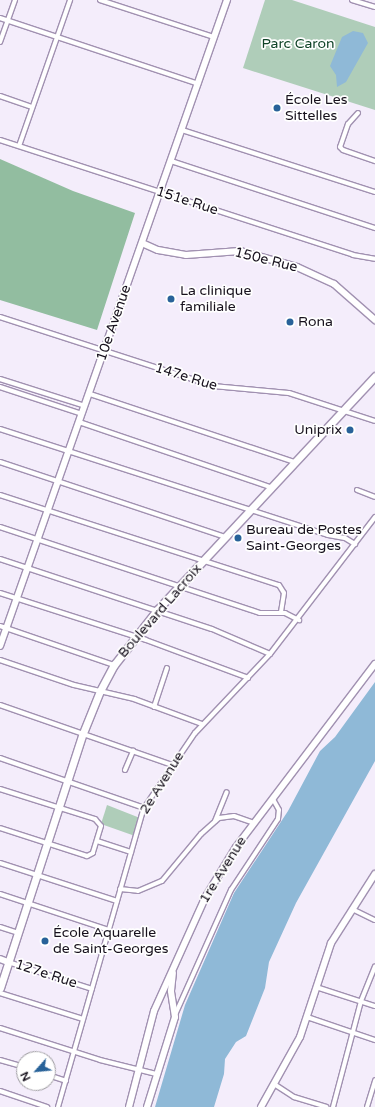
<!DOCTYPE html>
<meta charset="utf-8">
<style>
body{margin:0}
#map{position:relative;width:375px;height:1107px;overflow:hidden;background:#f4edfb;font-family:"Varela Round",sans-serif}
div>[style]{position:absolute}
.green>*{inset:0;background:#afcdb9}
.forest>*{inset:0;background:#92bda0}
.water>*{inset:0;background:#8fb9d7}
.roads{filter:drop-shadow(1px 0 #a191b1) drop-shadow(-1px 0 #a191b1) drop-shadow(0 1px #a191b1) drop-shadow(0 -1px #a191b1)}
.street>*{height:4px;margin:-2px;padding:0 2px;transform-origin:2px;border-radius:2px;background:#fff}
.secondary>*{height:6px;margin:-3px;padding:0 3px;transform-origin:3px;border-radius:3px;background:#fff}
.primary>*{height:7px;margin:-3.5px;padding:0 3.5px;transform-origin:3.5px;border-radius:3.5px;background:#fff}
.dots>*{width:11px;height:11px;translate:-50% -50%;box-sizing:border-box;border:2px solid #fff;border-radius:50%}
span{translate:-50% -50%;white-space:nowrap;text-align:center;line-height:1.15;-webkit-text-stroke:3.5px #fff;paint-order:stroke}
.park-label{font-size:14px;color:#0f4327}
.poi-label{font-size:14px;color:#17111d}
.left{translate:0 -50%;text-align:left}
.right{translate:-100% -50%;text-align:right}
.street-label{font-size:14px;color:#17111d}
.north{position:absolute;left:16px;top:1051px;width:40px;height:40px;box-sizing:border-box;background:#fff;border:1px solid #a2a0a5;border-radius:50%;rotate:243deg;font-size:11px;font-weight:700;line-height:16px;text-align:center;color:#17111d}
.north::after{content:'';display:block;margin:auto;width:14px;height:18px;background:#286299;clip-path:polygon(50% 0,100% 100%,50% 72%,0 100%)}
</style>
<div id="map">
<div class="green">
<i style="clip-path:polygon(265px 0,292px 0,375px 27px,375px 110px,243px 68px)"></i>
<i style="clip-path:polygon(107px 805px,140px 818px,135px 836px,101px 824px)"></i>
</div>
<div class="forest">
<i style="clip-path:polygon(0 159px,73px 191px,135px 213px,97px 330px,0 300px)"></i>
</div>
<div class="water">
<i style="clip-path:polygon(353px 31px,363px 33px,368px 43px,346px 82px,337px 87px,336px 75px,330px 66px,342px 37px)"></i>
<i style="clip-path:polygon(375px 682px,375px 761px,296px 903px,269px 962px,265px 988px,246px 1036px,236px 1042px,225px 1059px,224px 1074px,214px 1107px,155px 1107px,185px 1005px,234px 893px,288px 811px,320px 751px,335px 737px)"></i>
</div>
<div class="roads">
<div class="street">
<i style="left:100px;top:0;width:120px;rotate:18deg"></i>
<i style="left:352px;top:0;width:24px;rotate:17deg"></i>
<i style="left:0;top:18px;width:209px;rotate:18.4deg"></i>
<i style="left:0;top:42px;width:45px;rotate:-70.3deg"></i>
<i style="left:0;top:96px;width:34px;rotate:19deg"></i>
<i style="left:358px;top:113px;width:15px;rotate:132deg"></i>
<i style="left:348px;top:124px;width:24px;rotate:109deg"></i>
<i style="left:340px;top:147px;width:4px;rotate:45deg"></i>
<i style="left:343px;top:150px;width:34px;rotate:19deg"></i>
<i style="left:182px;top:130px;width:203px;rotate:17.8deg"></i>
<i style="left:0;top:140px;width:371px;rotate:18deg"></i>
<i style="left:353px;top:255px;width:22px;rotate:10deg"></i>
<i style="left:19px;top:146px;width:155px;rotate:-70.7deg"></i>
<i style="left:171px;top:161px;width:215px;rotate:18.2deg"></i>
<i style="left:0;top:317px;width:224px;rotate:17.9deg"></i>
<i style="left:213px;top:386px;width:76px;rotate:5.3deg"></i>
<i style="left:289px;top:393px;width:90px;rotate:18deg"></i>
<i style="left:0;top:379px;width:89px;rotate:17.6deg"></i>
<i style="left:0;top:387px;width:86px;rotate:18.2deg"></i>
<i style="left:90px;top:394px;width:215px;rotate:18.4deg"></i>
<i style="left:79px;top:422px;width:202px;rotate:18.8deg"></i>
<i style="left:0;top:429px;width:345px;rotate:17.9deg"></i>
<i style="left:328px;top:535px;width:17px;rotate:10deg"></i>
<i style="left:345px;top:538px;width:12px;rotate:31deg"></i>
<i style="left:0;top:462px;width:237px;rotate:18.4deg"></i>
<i style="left:357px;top:490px;width:19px;rotate:21deg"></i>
<i style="left:0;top:495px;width:293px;rotate:17.9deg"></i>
<i style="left:279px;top:585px;width:9px;rotate:58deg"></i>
<i style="left:284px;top:593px;width:19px;rotate:99deg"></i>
<i style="left:0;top:527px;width:274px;rotate:18.3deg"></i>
<i style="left:260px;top:613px;width:25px"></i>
<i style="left:285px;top:613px;width:16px;rotate:27deg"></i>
<i style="left:0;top:559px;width:223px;rotate:18.3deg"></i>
<i style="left:212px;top:629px;width:63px;rotate:23.3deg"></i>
<i style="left:0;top:593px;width:153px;rotate:17.8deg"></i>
<i style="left:146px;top:640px;width:109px;rotate:20.4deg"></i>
<i style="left:0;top:626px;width:120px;rotate:18.9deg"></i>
<i style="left:0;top:660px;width:78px;rotate:18.7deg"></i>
<i style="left:74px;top:685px;width:62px;rotate:13.1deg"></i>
<i style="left:134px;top:699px;width:72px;rotate:20.2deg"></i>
<i style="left:0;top:705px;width:182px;rotate:19.2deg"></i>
<i style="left:154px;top:707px;width:41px;rotate:-71.6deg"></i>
<i style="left:0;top:758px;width:152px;rotate:19.1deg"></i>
<i style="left:125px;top:770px;width:21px;rotate:-67deg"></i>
<i style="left:0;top:789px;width:100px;rotate:17.5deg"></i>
<i style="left:95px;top:819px;width:9px;rotate:49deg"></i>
<i style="left:101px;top:826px;width:28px;rotate:107deg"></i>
<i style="left:93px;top:853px;width:7px;rotate:153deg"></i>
<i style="left:87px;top:856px;width:91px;rotate:-162.2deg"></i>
<i style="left:215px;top:821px;width:31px;rotate:-68deg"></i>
<i style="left:97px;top:841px;width:36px;rotate:18deg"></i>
<i style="left:0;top:863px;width:123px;rotate:18deg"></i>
<i style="left:120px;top:889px;width:18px;rotate:6deg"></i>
<i style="left:138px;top:891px;width:26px;rotate:-23deg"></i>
<i style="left:162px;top:881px;width:61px;rotate:-50.3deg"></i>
<i style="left:201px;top:834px;width:24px;rotate:-42deg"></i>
<i style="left:219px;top:818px;width:15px;rotate:-8deg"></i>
<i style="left:234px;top:816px;width:21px;rotate:19deg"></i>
<i style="left:0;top:894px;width:115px;rotate:18.3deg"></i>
<i style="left:352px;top:909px;width:25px;rotate:26deg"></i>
<i style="left:0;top:927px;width:19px;rotate:18deg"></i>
<i style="left:8px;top:962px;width:88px;rotate:17.8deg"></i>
<i style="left:316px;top:987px;width:62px;rotate:17.9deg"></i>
<i style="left:0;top:993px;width:87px;rotate:17.4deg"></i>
<i style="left:175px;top:1015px;width:137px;rotate:-65.9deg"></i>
<i style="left:231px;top:890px;width:85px;rotate:-56.5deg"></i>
<i style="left:278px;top:819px;width:9px;rotate:-84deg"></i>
<i style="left:279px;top:810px;width:13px;rotate:-119deg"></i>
<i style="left:307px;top:1017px;width:72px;rotate:18.7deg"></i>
<i style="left:0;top:1028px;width:105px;rotate:17.7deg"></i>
<i style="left:100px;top:1060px;width:58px;rotate:14deg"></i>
<i style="left:0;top:1060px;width:25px;rotate:16deg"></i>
<i style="left:48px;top:1075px;width:19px;rotate:18deg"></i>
<i style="left:274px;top:1084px;width:24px;rotate:33deg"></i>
<i style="left:294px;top:1097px;width:34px;rotate:17deg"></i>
<i style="left:0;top:1091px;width:50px;rotate:18.8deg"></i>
<i style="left:58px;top:1107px;width:311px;rotate:-74deg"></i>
<i style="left:144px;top:808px;width:91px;rotate:-55.8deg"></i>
<i style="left:195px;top:733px;width:109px;rotate:-46.5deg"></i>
<i style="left:270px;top:654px;width:173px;rotate:-52.5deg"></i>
<i style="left:333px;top:1107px;width:110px;rotate:-75.2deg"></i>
<i style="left:361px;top:1001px;width:37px;rotate:-68deg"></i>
<i style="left:367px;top:1107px;width:28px;rotate:-73deg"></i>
</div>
<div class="secondary">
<i style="left:142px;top:243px;width:17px;rotate:24deg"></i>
<i style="left:158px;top:250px;width:28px;rotate:10deg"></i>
<i style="left:186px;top:255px;width:54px;rotate:-4.2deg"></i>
<i style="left:240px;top:251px;width:59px;rotate:15.7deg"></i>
<i style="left:297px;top:267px;width:41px;rotate:24.7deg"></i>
<i style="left:334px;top:284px;width:55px;rotate:41.3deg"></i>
<i style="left:0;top:646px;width:685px;rotate:-70.64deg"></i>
<i style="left:0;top:959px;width:9px;rotate:21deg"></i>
<i style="left:129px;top:1107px;width:99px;rotate:-75.4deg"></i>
<i style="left:154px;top:1011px;width:126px;rotate:-65.7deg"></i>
<i style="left:206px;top:896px;width:57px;rotate:-58.5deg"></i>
<i style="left:236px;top:847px;width:230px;rotate:-52.8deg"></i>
<i style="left:147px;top:1107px;width:94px;rotate:-72.7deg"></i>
<i style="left:175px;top:1017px;width:26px;rotate:-99deg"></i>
<i style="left:171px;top:991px;width:18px;rotate:-84deg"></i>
<i style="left:261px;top:1107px;width:80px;rotate:-60.9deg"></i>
<i style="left:300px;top:1037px;width:99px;rotate:-71.7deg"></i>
<i style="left:331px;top:943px;width:82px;rotate:-57.5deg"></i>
</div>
<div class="primary">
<i style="left:0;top:988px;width:268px;rotate:-72deg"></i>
<i style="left:83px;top:733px;width:45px;rotate:-68deg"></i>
<i style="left:100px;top:691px;width:30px;rotate:-62deg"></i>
<i style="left:114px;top:665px;width:70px;rotate:-52deg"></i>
<i style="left:157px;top:610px;width:320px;rotate:-47deg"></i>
</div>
</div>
<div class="dots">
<i style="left:277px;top:108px;background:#286299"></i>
<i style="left:171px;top:299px;background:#286299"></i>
<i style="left:290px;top:322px;background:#286299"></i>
<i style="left:350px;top:430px;background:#286299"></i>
<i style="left:238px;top:538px;background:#286299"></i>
<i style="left:45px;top:941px;background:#286299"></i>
</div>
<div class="park-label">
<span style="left:298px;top:44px">Parc Caron</span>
</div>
<div class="poi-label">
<span class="left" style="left:285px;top:108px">École Les<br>Sittelles</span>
<span class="left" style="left:180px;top:299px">La clinique<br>familiale</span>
<span class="left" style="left:298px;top:322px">Rona</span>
<span class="right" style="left:342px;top:430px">Uniprix</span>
<span class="left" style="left:246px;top:538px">Bureau de Postes<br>Saint-Georges</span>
<span class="left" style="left:53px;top:941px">École Aquarelle<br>de Saint-Georges</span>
</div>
<div class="street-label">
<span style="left:187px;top:201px;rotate:18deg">151e Rue</span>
<span style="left:266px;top:260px;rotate:14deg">150e Rue</span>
<span style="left:114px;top:323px;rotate:-71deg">10e Avenue</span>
<span style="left:186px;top:377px;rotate:17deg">147e Rue</span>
<span style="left:160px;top:611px;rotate:-49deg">Boulevard Lacroix</span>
<span style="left:162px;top:783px;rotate:-58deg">2e Avenue</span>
<span style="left:223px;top:870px;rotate:-58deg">1re Avenue</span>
<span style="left:46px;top:974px;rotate:18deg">127e Rue</span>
</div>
<div class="north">N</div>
</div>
